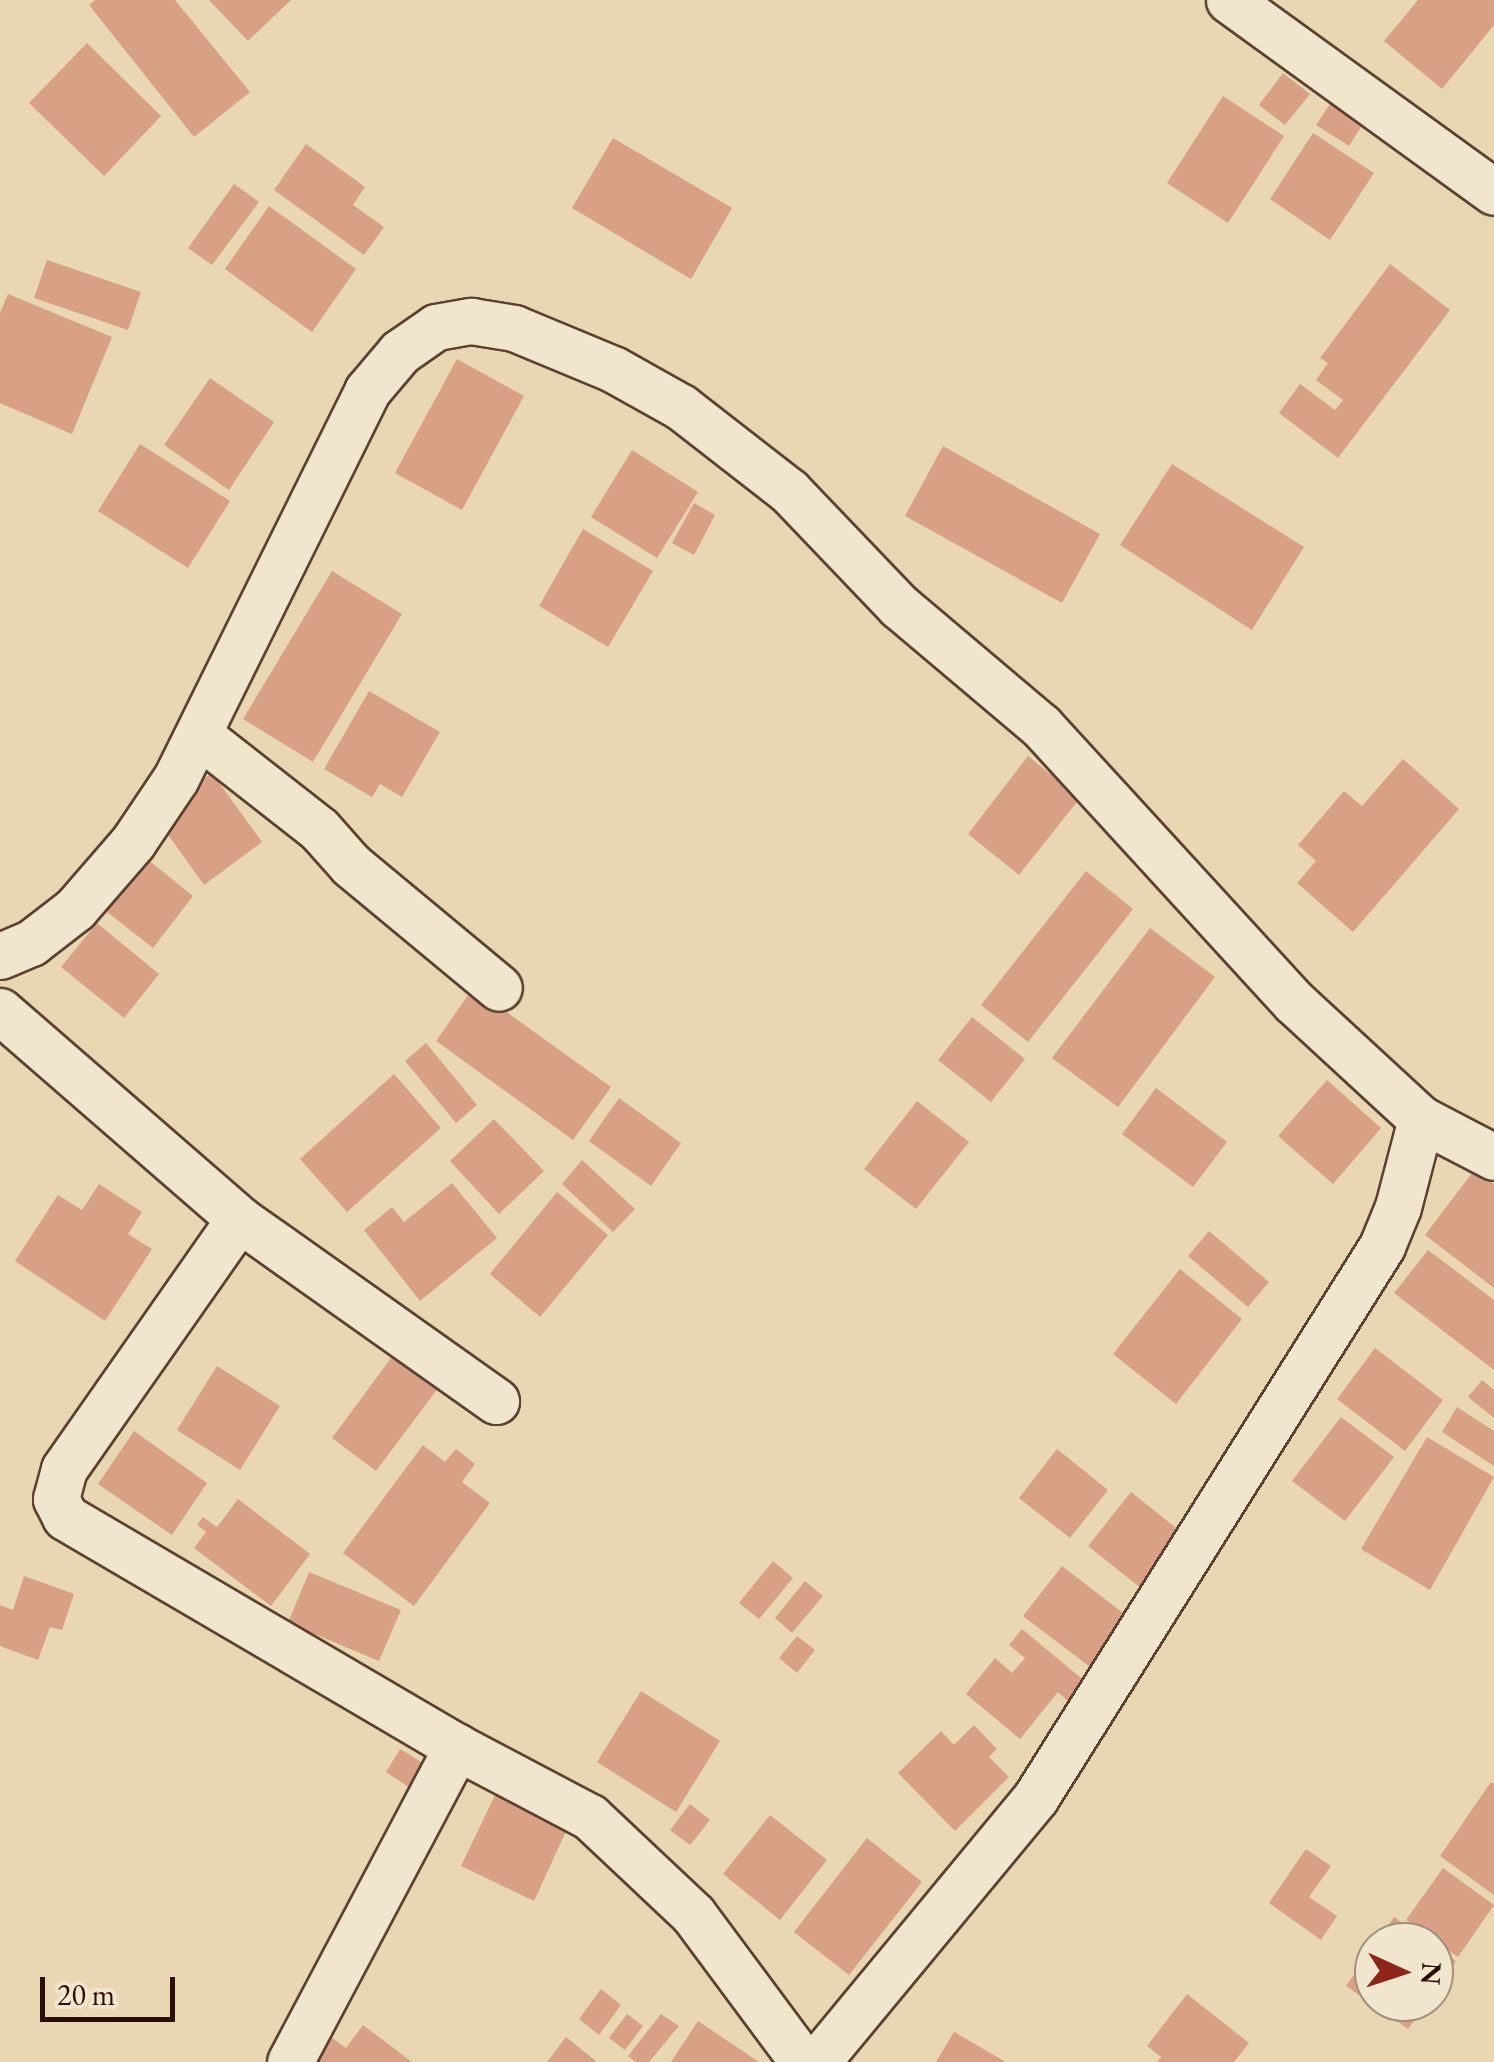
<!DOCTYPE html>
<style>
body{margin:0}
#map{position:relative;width:1494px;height:2062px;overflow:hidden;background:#e8d7b2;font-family:"EB Garamond",serif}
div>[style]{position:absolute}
.building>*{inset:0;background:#d8a185}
.roads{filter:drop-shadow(2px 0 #5a4130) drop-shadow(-2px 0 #5a4130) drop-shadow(0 2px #5a4130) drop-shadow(0 -2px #5a4130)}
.minor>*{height:45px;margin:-22.5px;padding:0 22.5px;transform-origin:22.5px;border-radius:22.5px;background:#f0e5cd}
span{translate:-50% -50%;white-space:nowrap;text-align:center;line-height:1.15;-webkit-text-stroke:8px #f0e5cd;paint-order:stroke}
.north{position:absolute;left:1354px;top:1922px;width:100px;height:100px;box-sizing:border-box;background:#f0e5cd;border:2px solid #a18f7d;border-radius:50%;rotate:93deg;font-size:28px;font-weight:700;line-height:40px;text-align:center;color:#2b0f04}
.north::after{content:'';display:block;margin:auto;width:35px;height:45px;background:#8f2418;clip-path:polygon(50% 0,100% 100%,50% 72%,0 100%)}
.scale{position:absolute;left:40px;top:1977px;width:135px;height:45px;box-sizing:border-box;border:5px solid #2b0f04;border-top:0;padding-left:12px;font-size:30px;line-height:35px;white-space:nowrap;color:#2b0f04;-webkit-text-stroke:8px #f0e5cd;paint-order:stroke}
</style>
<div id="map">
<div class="building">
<i style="clip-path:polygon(95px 0,175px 0,250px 92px,194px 137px,89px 5px)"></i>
<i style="clip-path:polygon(209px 0,291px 0,248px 41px)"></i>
<i style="clip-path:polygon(1418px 0,1494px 0,1494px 25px,1442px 89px,1384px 41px)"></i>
<i style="clip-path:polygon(87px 43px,161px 116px,104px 176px,29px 103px)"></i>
<i style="clip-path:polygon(1283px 73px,1310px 94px,1285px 125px,1259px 105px)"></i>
<i style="clip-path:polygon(1223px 96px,1284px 136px,1228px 223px,1167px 183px)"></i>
<i style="clip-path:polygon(1333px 99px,1366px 119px,1349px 146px,1316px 125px)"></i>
<i style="clip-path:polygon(1313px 133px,1374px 173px,1330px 240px,1270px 199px)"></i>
<i style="clip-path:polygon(613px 138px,732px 208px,691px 279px,572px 208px)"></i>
<i style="clip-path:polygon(306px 144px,365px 187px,353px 205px,384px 227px,364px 255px,274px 190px)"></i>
<i style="clip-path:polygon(234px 184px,259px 202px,212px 265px,188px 248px)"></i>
<i style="clip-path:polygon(269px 206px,356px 269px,312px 332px,225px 269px)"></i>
<i style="clip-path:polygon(47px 260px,141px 292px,128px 330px,34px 298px)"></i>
<i style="clip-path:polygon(1390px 264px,1450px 310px,1338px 458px,1279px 413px,1300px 384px,1335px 410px,1343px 400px,1316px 380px,1328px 363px,1320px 358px)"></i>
<i style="clip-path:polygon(8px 294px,112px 337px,72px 434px,0 403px,0 313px)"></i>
<i style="clip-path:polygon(457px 359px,524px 396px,462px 510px,395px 473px)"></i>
<i style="clip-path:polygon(210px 378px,274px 422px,229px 490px,164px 445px)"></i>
<i style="clip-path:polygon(140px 444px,230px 501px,188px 568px,98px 511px)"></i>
<i style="clip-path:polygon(943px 446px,1100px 534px,1062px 603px,905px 516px)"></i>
<i style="clip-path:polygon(632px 450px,698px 492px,657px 558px,591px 517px)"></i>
<i style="clip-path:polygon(1172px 464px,1304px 547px,1252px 630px,1120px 545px)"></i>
<i style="clip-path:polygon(694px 503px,715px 515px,694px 555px,672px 543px)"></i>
<i style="clip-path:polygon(583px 529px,653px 571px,608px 647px,539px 606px)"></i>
<i style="clip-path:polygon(332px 571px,402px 614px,313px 762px,243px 719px)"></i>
<i style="clip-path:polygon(369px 691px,440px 732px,402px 797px,380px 784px,372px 797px,324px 769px)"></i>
<i style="clip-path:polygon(1028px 756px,1080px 798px,1019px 875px,968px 834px)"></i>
<i style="clip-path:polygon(1403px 759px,1459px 809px,1353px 932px,1297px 883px,1316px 861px,1298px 845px,1344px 791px,1362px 806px)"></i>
<i style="clip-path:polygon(212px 773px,262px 842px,204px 885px,154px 815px)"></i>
<i style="clip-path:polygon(147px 859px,193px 896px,153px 948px,107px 912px)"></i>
<i style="clip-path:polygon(1086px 871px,1133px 909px,1028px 1042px,981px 1005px)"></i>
<i style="clip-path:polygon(97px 923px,159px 974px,124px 1018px,61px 967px)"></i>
<i style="clip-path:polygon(1150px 928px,1215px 977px,1118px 1107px,1052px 1058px)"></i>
<i style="clip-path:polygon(473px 988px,611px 1087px,573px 1140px,436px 1041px)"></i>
<i style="clip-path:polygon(972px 1017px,1025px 1059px,991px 1102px,938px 1060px)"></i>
<i style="clip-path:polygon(426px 1043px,477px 1105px,456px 1123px,405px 1061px)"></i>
<i style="clip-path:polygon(394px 1074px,441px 1128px,347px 1212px,300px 1159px)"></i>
<i style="clip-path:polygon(1327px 1080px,1381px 1128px,1333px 1184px,1278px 1136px)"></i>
<i style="clip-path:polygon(1156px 1088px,1227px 1142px,1193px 1187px,1122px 1134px)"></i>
<i style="clip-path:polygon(619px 1098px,681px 1143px,651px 1186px,589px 1141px)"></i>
<i style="clip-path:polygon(917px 1101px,969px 1142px,916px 1209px,864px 1169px)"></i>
<i style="clip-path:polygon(494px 1119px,544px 1171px,499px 1214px,450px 1161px)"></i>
<i style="clip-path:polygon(582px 1160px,635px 1209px,613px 1232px,562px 1184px)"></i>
<i style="clip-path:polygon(1475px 1169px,1494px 1184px,1494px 1288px,1425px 1235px)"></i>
<i style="clip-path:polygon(452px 1183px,497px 1238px,420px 1301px,364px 1230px,392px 1207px,404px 1222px)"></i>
<i style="clip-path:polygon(99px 1184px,142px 1212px,128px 1234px,152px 1249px,105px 1321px,15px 1261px,58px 1195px,82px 1210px)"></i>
<i style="clip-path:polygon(557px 1192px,608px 1235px,540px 1317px,490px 1274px)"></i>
<i style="clip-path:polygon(1209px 1231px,1269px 1282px,1248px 1307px,1188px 1256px)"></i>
<i style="clip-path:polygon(1428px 1250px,1494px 1300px,1494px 1370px,1394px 1293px)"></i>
<i style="clip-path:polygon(1180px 1269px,1242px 1319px,1176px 1404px,1113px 1354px)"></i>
<i style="clip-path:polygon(1375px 1348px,1443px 1400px,1405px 1451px,1337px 1399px)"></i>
<i style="clip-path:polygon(394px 1354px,439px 1387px,376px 1471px,332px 1438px)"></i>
<i style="clip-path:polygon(217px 1366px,280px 1406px,240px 1470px,177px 1430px)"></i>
<i style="clip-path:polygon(1482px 1380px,1494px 1390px,1494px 1418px,1468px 1397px)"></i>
<i style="clip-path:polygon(1457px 1407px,1494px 1431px,1494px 1466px,1442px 1432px)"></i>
<i style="clip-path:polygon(1341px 1417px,1394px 1457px,1345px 1521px,1292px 1481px)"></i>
<i style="clip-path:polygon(134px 1431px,207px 1483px,172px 1535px,98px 1484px)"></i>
<i style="clip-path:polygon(1427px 1437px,1494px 1477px,1430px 1590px,1361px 1549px)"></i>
<i style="clip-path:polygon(423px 1445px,445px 1462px,456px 1449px,475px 1464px,462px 1482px,490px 1503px,414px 1606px,343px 1553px)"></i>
<i style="clip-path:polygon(1057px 1449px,1108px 1490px,1070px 1538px,1019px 1498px)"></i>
<i style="clip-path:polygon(1131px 1492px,1190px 1539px,1147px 1593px,1088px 1546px)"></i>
<i style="clip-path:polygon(238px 1499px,310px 1554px,271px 1606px,194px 1548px,206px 1532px,197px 1525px,203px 1517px,217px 1527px)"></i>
<i style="clip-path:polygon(773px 1561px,793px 1578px,759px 1619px,739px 1603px)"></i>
<i style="clip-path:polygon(1062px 1566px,1131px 1619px,1094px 1670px,1023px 1616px)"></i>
<i style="clip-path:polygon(309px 1572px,401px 1610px,379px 1661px,288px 1623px)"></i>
<i style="clip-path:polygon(24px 1576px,74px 1594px,62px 1630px,50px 1627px,38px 1660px,0 1646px,0 1605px,13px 1610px)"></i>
<i style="clip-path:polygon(805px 1581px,823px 1596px,792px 1633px,775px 1618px)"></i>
<i style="clip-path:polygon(1022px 1629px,1087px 1683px,1070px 1703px,1058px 1692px,1020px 1739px,966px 1694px,995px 1658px,1012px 1673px,1025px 1658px,1009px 1645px)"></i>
<i style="clip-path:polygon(797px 1636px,815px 1650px,797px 1673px,779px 1658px)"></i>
<i style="clip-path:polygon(641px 1691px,720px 1741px,676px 1812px,597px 1762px)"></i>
<i style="clip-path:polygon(974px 1725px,997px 1749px,989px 1757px,1009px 1777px,955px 1831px,898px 1773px,941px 1731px,954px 1745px)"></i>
<i style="clip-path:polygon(400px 1749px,431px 1768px,416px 1792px,386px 1772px)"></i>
<i style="clip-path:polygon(1491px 1782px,1494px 1784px,1494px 1895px,1440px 1856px)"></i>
<i style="clip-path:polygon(496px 1793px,568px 1827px,534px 1901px,461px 1866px)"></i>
<i style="clip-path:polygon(690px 1804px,710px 1820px,690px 1845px,670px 1830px)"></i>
<i style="clip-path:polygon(770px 1815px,827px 1860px,780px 1920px,723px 1874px)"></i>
<i style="clip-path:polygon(867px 1838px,922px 1882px,849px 1975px,794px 1932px)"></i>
<i style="clip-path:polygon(1306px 1849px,1331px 1866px,1309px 1897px,1337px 1916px,1321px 1940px,1269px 1903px)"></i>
<i style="clip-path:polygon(1443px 1868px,1494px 1905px,1458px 1957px,1406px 1920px)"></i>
<i style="clip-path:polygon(1394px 1917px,1429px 1942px,1377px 1942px)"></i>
<i style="clip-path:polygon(1374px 1946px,1374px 2002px,1427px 2002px,1408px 2029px,1346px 1986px)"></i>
<i style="clip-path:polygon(1434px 1946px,1456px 1961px,1434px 1992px)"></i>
<i style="clip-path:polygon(601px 1989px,621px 2005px,599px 2035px,579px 2019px)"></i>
<i style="clip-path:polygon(1187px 1994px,1249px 2043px,1234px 2062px,1157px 2062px,1161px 2057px,1147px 2046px)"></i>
<i style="clip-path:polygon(627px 2014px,643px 2026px,625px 2050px,609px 2038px)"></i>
<i style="clip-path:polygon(661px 2014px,679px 2026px,649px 2062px,636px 2062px,628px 2056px)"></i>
<i style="clip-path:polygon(698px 2021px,759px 2062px,671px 2062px)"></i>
<i style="clip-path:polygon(363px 2025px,412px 2062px,295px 2062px,320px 2029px,346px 2048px)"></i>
<i style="clip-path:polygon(954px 2032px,1006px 2062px,936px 2062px)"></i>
<i style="clip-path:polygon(566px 2037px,597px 2062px,547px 2062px)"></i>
</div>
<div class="roads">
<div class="minor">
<i style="left:1229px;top:0;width:327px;rotate:35.9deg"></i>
<i style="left:199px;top:735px;width:152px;rotate:38.1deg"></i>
<i style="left:319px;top:829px;width:48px;rotate:48.4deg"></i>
<i style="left:351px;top:865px;width:192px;rotate:39.7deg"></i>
<i style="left:0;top:956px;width:34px;rotate:-23deg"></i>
<i style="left:31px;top:943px;width:56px;rotate:-37.7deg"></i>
<i style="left:75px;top:909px;width:89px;rotate:-49.1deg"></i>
<i style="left:133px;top:842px;width:77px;rotate:-56.1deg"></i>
<i style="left:176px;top:778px;width:432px;rotate:-63.7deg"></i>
<i style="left:367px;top:391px;width:51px;rotate:-49.8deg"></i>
<i style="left:400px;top:352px;width:44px;rotate:-34.8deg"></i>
<i style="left:436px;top:327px;width:36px;rotate:-10deg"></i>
<i style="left:471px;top:321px;width:44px;rotate:9.2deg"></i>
<i style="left:514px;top:328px;width:107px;rotate:22.5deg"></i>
<i style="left:613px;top:369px;width:78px;rotate:29.2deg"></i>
<i style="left:681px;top:407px;width:137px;rotate:37.9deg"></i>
<i style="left:789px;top:491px;width:159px;rotate:46.3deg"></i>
<i style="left:899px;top:606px;width:186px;rotate:40.2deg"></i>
<i style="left:1041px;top:726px;width:374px;rotate:47.5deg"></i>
<i style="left:1294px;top:1002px;width:173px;rotate:42.7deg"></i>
<i style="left:1421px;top:1119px;width:82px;rotate:27.5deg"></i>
<i style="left:0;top:1011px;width:317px;rotate:41deg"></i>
<i style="left:239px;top:1219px;width:315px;rotate:35.3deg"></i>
<i style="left:239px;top:1219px;width:305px;rotate:125deg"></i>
<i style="left:64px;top:1469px;width:31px;rotate:105deg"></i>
<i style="left:56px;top:1499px;width:20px;rotate:63deg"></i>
<i style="left:65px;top:1517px;width:454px;rotate:30.4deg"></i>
<i style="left:457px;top:1747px;width:150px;rotate:27.8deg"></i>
<i style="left:590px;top:1817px;width:141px;rotate:43.3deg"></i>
<i style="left:693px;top:1914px;width:184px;rotate:53.4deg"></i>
<i style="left:290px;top:2062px;width:357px;rotate:-62.1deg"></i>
<i style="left:817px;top:2062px;width:344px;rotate:-50.4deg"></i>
<i style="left:1036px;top:1797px;width:651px;rotate:-57.87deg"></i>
<i style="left:1382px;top:1246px;width:42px;rotate:-67.7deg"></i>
<i style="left:1398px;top:1207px;width:91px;rotate:-75.4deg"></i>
</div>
</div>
<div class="north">N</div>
<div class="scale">20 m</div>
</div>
